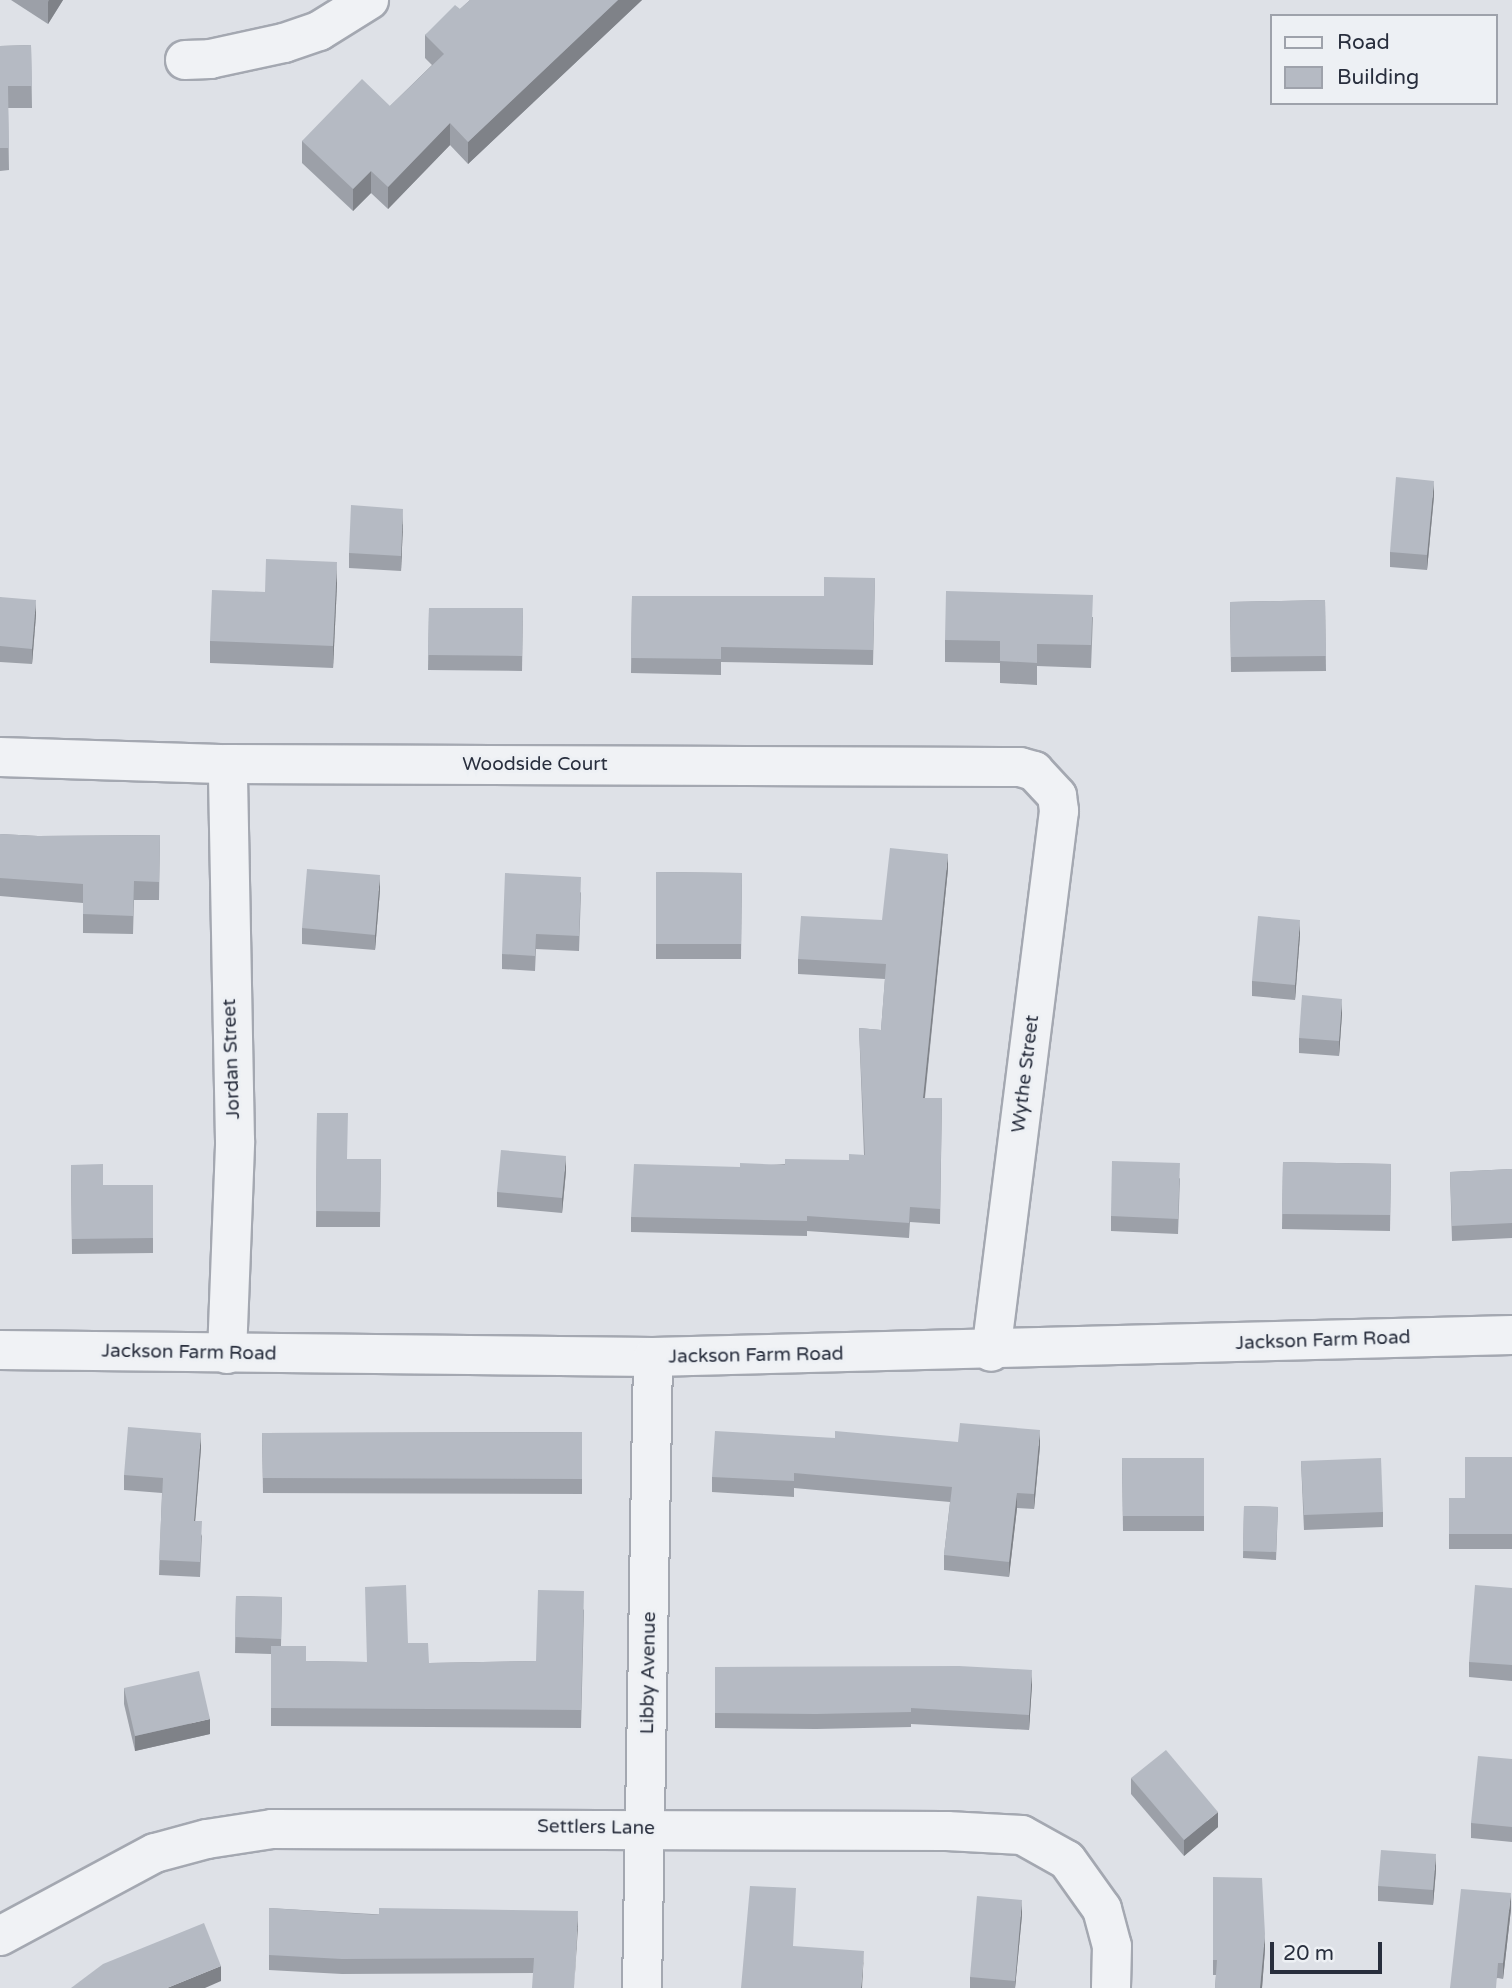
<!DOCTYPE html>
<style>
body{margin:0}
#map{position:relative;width:1512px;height:1988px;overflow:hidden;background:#dee1e7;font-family:"Varela Round",sans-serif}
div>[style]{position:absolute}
.roads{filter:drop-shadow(2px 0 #a4a8b1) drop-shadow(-2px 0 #a4a8b1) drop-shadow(0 2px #a4a8b1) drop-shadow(0 -2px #a4a8b1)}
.minor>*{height:38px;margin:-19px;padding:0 19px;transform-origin:19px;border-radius:19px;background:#f0f2f5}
.wall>*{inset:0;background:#9ca0a8}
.shaded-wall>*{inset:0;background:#7f8288}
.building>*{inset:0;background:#b5bac3}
span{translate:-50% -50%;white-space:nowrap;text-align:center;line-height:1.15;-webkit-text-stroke:6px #edf0f4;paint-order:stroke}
.street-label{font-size:19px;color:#282e3d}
.legend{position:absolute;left:1270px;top:14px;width:228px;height:91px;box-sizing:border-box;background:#edf0f4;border:2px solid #9ea2ab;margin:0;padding:9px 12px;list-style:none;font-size:21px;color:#282e3d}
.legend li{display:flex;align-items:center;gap:14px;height:35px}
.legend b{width:35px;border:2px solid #9ea2ab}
.scale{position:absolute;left:1270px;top:1942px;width:112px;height:32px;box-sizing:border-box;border:4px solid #282e3d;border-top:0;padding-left:9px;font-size:21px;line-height:24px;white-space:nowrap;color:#282e3d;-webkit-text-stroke:5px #edf0f4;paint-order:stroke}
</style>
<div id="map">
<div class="roads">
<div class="minor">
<i style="left:185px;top:60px;width:25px;rotate:-2deg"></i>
<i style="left:210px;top:59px;width:76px;rotate:-12.2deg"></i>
<i style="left:284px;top:43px;width:37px;rotate:-19deg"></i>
<i style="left:319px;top:31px;width:59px;rotate:-31.8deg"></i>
<i style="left:0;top:757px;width:228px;rotate:1.8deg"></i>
<i style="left:228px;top:764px;width:792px;rotate:0.22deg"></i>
<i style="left:1020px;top:767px;width:15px;rotate:16deg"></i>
<i style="left:1034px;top:771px;width:34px;rotate:47deg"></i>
<i style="left:1057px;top:796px;width:15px;rotate:82deg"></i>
<i style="left:1059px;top:811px;width:545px;rotate:97.16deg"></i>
<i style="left:0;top:1350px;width:653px;rotate:0.61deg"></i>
<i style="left:653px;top:1357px;width:859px;rotate:-1.47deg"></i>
<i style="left:227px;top:1354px;width:213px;rotate:-87.8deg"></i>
<i style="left:235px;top:1141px;width:377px;rotate:-91.1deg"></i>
<i style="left:0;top:1936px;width:176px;rotate:-28.2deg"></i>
<i style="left:155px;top:1853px;width:54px;rotate:-15.1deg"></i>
<i style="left:207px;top:1839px;width:66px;rotate:-8.7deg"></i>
<i style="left:272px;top:1829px;width:675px;rotate:0.17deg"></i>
<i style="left:947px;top:1831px;width:75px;rotate:3.1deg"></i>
<i style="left:1022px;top:1835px;width:51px;rotate:29.1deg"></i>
<i style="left:1067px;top:1860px;width:60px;rotate:54.5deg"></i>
<i style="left:1102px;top:1909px;width:38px;rotate:75deg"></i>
<i style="left:1112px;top:1946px;width:42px;rotate:91.4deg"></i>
<i style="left:642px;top:1988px;width:631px;rotate:-89deg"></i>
</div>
</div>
<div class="wall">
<i style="clip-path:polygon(11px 0,63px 0,48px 24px)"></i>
<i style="clip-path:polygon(470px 0,642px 0,468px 164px,450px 145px,388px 209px,371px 193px,353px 211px,302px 163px,302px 141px,390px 106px,432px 65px,425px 58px,425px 35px,460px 9px)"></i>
<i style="clip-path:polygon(31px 45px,32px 108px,8px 108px,9px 170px,0 171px,0 46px)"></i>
<i style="clip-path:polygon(1434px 496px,1427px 570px,1390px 567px,1390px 552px)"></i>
<i style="clip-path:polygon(403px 524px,401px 571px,349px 568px,349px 553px)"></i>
<i style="clip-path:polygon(875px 578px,873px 665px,721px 662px,721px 675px,631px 673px,632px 596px,824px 596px)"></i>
<i style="clip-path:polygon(337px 584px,333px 668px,210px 663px,210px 641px)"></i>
<i style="clip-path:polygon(0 597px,36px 615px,32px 664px,0 662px)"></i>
<i style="clip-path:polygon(1325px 600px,1326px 671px,1231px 672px,1230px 602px)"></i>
<i style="clip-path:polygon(429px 608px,523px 608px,522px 671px,428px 670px)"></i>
<i style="clip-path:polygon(1093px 617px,1091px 668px,1037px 666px,1037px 685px,1000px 683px,1000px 663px,945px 662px,945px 640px)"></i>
<i style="clip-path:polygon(0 834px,38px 836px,160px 835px,159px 900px,134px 900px,133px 934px,83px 933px,83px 903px,0 896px)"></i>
<i style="clip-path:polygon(948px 869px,925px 1098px,942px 1098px,940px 1224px,910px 1222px,909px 1238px,807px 1231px,807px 1236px,631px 1232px,631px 1217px,740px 1167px,849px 1160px,864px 1155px,859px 1028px,881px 1030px,885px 979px,798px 974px,798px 959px,882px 920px)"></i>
<i style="clip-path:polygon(656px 872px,742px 873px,741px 959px,656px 959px)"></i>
<i style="clip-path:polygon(380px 890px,375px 950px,302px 944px,302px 928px)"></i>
<i style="clip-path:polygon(581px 892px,579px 951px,536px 949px,535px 971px,502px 969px,502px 954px)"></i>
<i style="clip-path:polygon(1300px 935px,1295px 1000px,1252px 996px,1252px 981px)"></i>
<i style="clip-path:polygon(1342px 1014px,1339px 1056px,1299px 1053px,1299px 1038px)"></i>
<i style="clip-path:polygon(317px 1113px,347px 1159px,381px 1159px,380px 1227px,316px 1227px)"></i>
<i style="clip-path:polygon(1283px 1162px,1391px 1164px,1390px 1231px,1282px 1229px)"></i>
<i style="clip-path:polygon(71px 1165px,103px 1185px,153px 1185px,153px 1253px,72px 1254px)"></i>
<i style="clip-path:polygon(1512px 1169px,1512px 1238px,1452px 1241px,1450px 1172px)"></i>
<i style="clip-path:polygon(566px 1171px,562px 1213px,497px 1207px,497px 1192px)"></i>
<i style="clip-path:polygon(1180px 1178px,1178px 1234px,1111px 1231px,1111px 1216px)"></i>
<i style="clip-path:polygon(582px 1432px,582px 1494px,263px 1493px,262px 1433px)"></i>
<i style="clip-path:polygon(835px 1438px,1040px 1446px,1034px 1509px,1017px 1508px,1009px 1577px,944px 1570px,944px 1555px,950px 1502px,794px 1488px,794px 1497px,712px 1492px,712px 1477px)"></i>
<i style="clip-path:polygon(201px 1448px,195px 1521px,202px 1536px,200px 1577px,159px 1575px,162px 1493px,124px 1490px,124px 1475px)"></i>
<i style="clip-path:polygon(1512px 1457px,1512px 1549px,1449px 1549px,1449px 1498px,1465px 1498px)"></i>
<i style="clip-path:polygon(1122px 1458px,1204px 1458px,1204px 1531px,1123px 1531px)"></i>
<i style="clip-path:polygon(1301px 1461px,1383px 1512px,1383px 1527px,1304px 1530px)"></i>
<i style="clip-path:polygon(1244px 1506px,1278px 1507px,1276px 1560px,1243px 1558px)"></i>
<i style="clip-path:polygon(1512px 1588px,1512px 1681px,1469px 1677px,1469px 1662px)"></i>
<i style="clip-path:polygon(236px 1596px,282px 1597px,281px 1646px,306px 1661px,367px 1662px,408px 1643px,429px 1663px,536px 1661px,584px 1609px,581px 1728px,271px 1726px,271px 1654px,235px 1653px)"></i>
<i style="clip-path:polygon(715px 1667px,1032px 1685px,1029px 1730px,911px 1724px,911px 1727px,816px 1729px,715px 1728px)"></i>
<i style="clip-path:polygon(124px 1688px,210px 1734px,135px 1751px,124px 1704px)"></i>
<i style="clip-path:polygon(1512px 1759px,1512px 1842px,1471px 1838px,1471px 1823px)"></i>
<i style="clip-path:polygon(1131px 1778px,1218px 1827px,1184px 1856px,1131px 1794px)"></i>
<i style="clip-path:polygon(1436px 1870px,1433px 1905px,1378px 1901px,1378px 1886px)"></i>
<i style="clip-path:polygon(1213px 1877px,1265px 1949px,1262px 1988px,1215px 1988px,1216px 1975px,1213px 1975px)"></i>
<i style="clip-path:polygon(269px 1908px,578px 1926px,533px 1973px,342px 1974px,269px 1970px)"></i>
<i style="clip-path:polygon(1511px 1909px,1503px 1979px,1498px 1978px,1450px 1988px)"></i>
<i style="clip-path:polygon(1022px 1915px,1015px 1988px,970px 1988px,970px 1977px)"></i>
</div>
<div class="shaded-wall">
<i style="clip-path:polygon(49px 0,63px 0,48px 24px,48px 2px)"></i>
<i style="clip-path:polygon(618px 0,642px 0,468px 164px,468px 142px)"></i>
<i style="clip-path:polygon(450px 123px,450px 145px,388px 209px,388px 187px)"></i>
<i style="clip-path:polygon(371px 171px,371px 193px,353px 211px,353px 189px)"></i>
<i style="clip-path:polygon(1434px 481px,1434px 496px,1427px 570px,1427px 555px)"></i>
<i style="clip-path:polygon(403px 509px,403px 524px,401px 571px,401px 556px)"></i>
<i style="clip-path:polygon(337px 562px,337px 584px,333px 668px,333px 646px)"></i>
<i style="clip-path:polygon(36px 600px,36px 615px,32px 664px,32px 649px)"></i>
<i style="clip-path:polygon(948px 854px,948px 869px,923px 1113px,923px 1098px)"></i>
<i style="clip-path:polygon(380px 875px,380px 890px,375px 950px,375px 935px)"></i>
<i style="clip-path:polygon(1300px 920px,1300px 935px,1295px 1000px,1295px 985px)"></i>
<i style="clip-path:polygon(1342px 999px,1342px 1014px,1339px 1056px,1339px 1041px)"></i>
<i style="clip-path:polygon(566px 1156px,566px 1171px,562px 1213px,562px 1198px)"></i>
<i style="clip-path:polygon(1040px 1430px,1040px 1446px,1034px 1509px,1034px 1494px)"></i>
<i style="clip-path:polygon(201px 1433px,201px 1448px,194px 1536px,194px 1521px)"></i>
<i style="clip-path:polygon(1017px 1493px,1017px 1508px,1009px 1577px,1009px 1562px)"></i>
<i style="clip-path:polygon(1032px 1670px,1032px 1685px,1029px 1730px,1029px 1715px)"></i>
<i style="clip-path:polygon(210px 1719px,210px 1734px,135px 1751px,135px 1736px)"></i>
<i style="clip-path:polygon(1218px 1812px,1218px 1827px,1184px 1856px,1184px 1840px)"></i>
<i style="clip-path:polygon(1436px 1854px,1436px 1870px,1433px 1905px,1433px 1890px)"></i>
<i style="clip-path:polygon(1511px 1893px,1511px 1909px,1503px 1979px,1503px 1963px)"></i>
<i style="clip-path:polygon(1022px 1900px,1022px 1915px,1015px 1988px,1015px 1981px)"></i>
<i style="clip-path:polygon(578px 1911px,578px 1926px,574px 1988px)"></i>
<i style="clip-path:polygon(1265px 1934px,1265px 1949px,1262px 1988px,1260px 1988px)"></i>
<i style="clip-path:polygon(864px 1951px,862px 1988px,861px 1988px)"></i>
<i style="clip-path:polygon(221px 1966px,221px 1981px,205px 1988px,167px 1988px)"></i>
</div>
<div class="building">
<i style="clip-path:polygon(470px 0,618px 0,468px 142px,450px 123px,388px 187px,371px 171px,353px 189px,302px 141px,362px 79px,390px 106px,444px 54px,425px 35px,455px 5px,460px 9px)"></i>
<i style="clip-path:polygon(31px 45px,32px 86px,8px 86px,9px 148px,0 148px,0 46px)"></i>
<i style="clip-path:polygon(1396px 477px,1434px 481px,1427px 555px,1390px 552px)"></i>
<i style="clip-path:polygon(351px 505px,403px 509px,401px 556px,349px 553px)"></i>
<i style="clip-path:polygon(266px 559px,337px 562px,333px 646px,210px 641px,212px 590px,265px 592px)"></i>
<i style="clip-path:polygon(824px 577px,875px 578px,873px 650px,721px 647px,721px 659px,631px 658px,632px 596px,824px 596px)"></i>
<i style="clip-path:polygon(946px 591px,1093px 595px,1091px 645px,1037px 644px,1037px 663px,1000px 661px,1000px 641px,945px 640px)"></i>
<i style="clip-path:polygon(0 597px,36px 600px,32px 649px,0 646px)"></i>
<i style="clip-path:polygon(1325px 600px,1326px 656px,1231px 657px,1230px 602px)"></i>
<i style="clip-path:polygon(429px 608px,523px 608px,522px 656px,428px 655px)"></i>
<i style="clip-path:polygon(0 834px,38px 836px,160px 835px,159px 882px,134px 881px,133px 916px,83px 914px,83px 884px,0 878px)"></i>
<i style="clip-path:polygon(890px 848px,948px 854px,923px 1098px,942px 1098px,940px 1209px,910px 1207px,909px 1223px,807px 1216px,807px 1221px,631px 1217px,634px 1164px,740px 1167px,740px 1163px,785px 1165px,785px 1159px,849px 1160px,849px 1154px,865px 1155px,859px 1028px,881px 1030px,886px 964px,798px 959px,801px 916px,882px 920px)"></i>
<i style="clip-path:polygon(307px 869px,380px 875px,375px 935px,302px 928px)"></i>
<i style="clip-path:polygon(656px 872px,742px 873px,741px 944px,656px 944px)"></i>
<i style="clip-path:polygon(505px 873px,581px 877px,579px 936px,536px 934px,535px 956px,502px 954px)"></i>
<i style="clip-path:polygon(1258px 916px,1300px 920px,1295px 985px,1252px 981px)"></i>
<i style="clip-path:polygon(1302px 995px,1342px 999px,1339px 1041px,1299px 1038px)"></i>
<i style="clip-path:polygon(317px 1113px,348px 1113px,347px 1159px,381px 1159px,380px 1212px,316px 1211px)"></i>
<i style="clip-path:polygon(501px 1150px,566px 1156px,562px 1198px,497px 1192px)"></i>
<i style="clip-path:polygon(1112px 1161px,1180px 1163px,1178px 1219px,1111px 1216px)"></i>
<i style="clip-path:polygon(1283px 1162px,1391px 1164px,1390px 1215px,1282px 1214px)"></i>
<i style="clip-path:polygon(103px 1164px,103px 1185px,153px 1185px,153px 1238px,72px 1239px,71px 1165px)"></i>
<i style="clip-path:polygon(1512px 1169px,1512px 1223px,1452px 1226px,1450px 1172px)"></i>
<i style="clip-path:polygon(960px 1423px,1040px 1430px,1034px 1494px,1017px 1493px,1009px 1562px,944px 1555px,952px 1487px,794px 1473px,794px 1481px,712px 1477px,715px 1431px,835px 1438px,835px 1431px,958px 1442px)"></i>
<i style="clip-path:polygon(128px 1427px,201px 1433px,194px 1521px,202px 1521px,200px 1562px,159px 1560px,163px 1478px,124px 1475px)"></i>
<i style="clip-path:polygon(582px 1432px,582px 1479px,263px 1478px,262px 1433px)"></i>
<i style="clip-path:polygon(1465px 1457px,1512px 1457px,1512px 1534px,1449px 1534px,1449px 1498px,1465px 1498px)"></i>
<i style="clip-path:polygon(1122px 1458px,1204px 1458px,1204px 1516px,1123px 1516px)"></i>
<i style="clip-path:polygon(1381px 1458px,1383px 1512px,1304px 1515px,1301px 1461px)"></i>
<i style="clip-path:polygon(1244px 1506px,1278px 1507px,1276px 1552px,1243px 1551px)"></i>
<i style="clip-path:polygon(406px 1585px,408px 1643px,428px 1643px,429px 1663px,536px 1661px,538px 1590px,584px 1591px,581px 1710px,271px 1708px,271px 1646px,306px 1646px,306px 1661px,367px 1662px,365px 1587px)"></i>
<i style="clip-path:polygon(1475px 1585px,1512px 1588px,1512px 1665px,1469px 1662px)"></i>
<i style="clip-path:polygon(236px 1596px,282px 1597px,281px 1639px,235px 1637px)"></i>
<i style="clip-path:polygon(959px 1666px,1032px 1670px,1029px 1715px,911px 1708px,911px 1712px,816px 1714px,715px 1713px,715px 1667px)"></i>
<i style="clip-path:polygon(199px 1671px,210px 1719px,135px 1736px,124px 1688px)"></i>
<i style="clip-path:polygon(1166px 1750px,1218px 1812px,1184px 1840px,1131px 1778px)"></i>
<i style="clip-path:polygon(1478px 1756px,1512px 1759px,1512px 1827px,1471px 1823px)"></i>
<i style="clip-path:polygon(1381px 1850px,1436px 1854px,1433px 1890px,1378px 1886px)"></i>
<i style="clip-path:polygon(1213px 1877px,1262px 1878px,1265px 1934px,1260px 1988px,1215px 1988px,1217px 1960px,1213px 1960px)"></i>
<i style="clip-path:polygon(750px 1886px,796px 1888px,793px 1946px,864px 1951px,861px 1988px,741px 1988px)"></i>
<i style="clip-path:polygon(1461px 1889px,1511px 1893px,1503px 1963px,1498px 1963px,1496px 1988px,1450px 1988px)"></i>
<i style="clip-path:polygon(977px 1896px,1022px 1900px,1015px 1981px,970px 1977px)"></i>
<i style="clip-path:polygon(269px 1908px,379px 1915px,379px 1908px,578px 1911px,574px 1988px,532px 1988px,534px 1958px,342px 1959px,269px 1955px)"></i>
<i style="clip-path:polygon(204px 1923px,221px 1966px,167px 1988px,71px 1988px,103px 1964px)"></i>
</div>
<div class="street-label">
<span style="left:535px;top:765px">Woodside Court</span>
<span style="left:232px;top:1059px;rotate:-92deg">Jordan Street</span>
<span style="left:1026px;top:1074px;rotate:-83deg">Wythe Street</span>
<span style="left:1323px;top:1341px;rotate:-2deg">Jackson Farm Road</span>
<span style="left:189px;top:1353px;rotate:1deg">Jackson Farm Road</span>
<span style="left:756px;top:1356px;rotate:-1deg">Jackson Farm Road</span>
<span style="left:649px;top:1673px;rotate:-89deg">Libby Avenue</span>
<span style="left:596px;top:1828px;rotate:1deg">Settlers Lane</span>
</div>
<ul class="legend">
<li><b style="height:9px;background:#f0f2f5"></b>Road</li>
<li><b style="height:19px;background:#b5bac3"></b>Building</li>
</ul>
<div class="scale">20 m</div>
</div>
